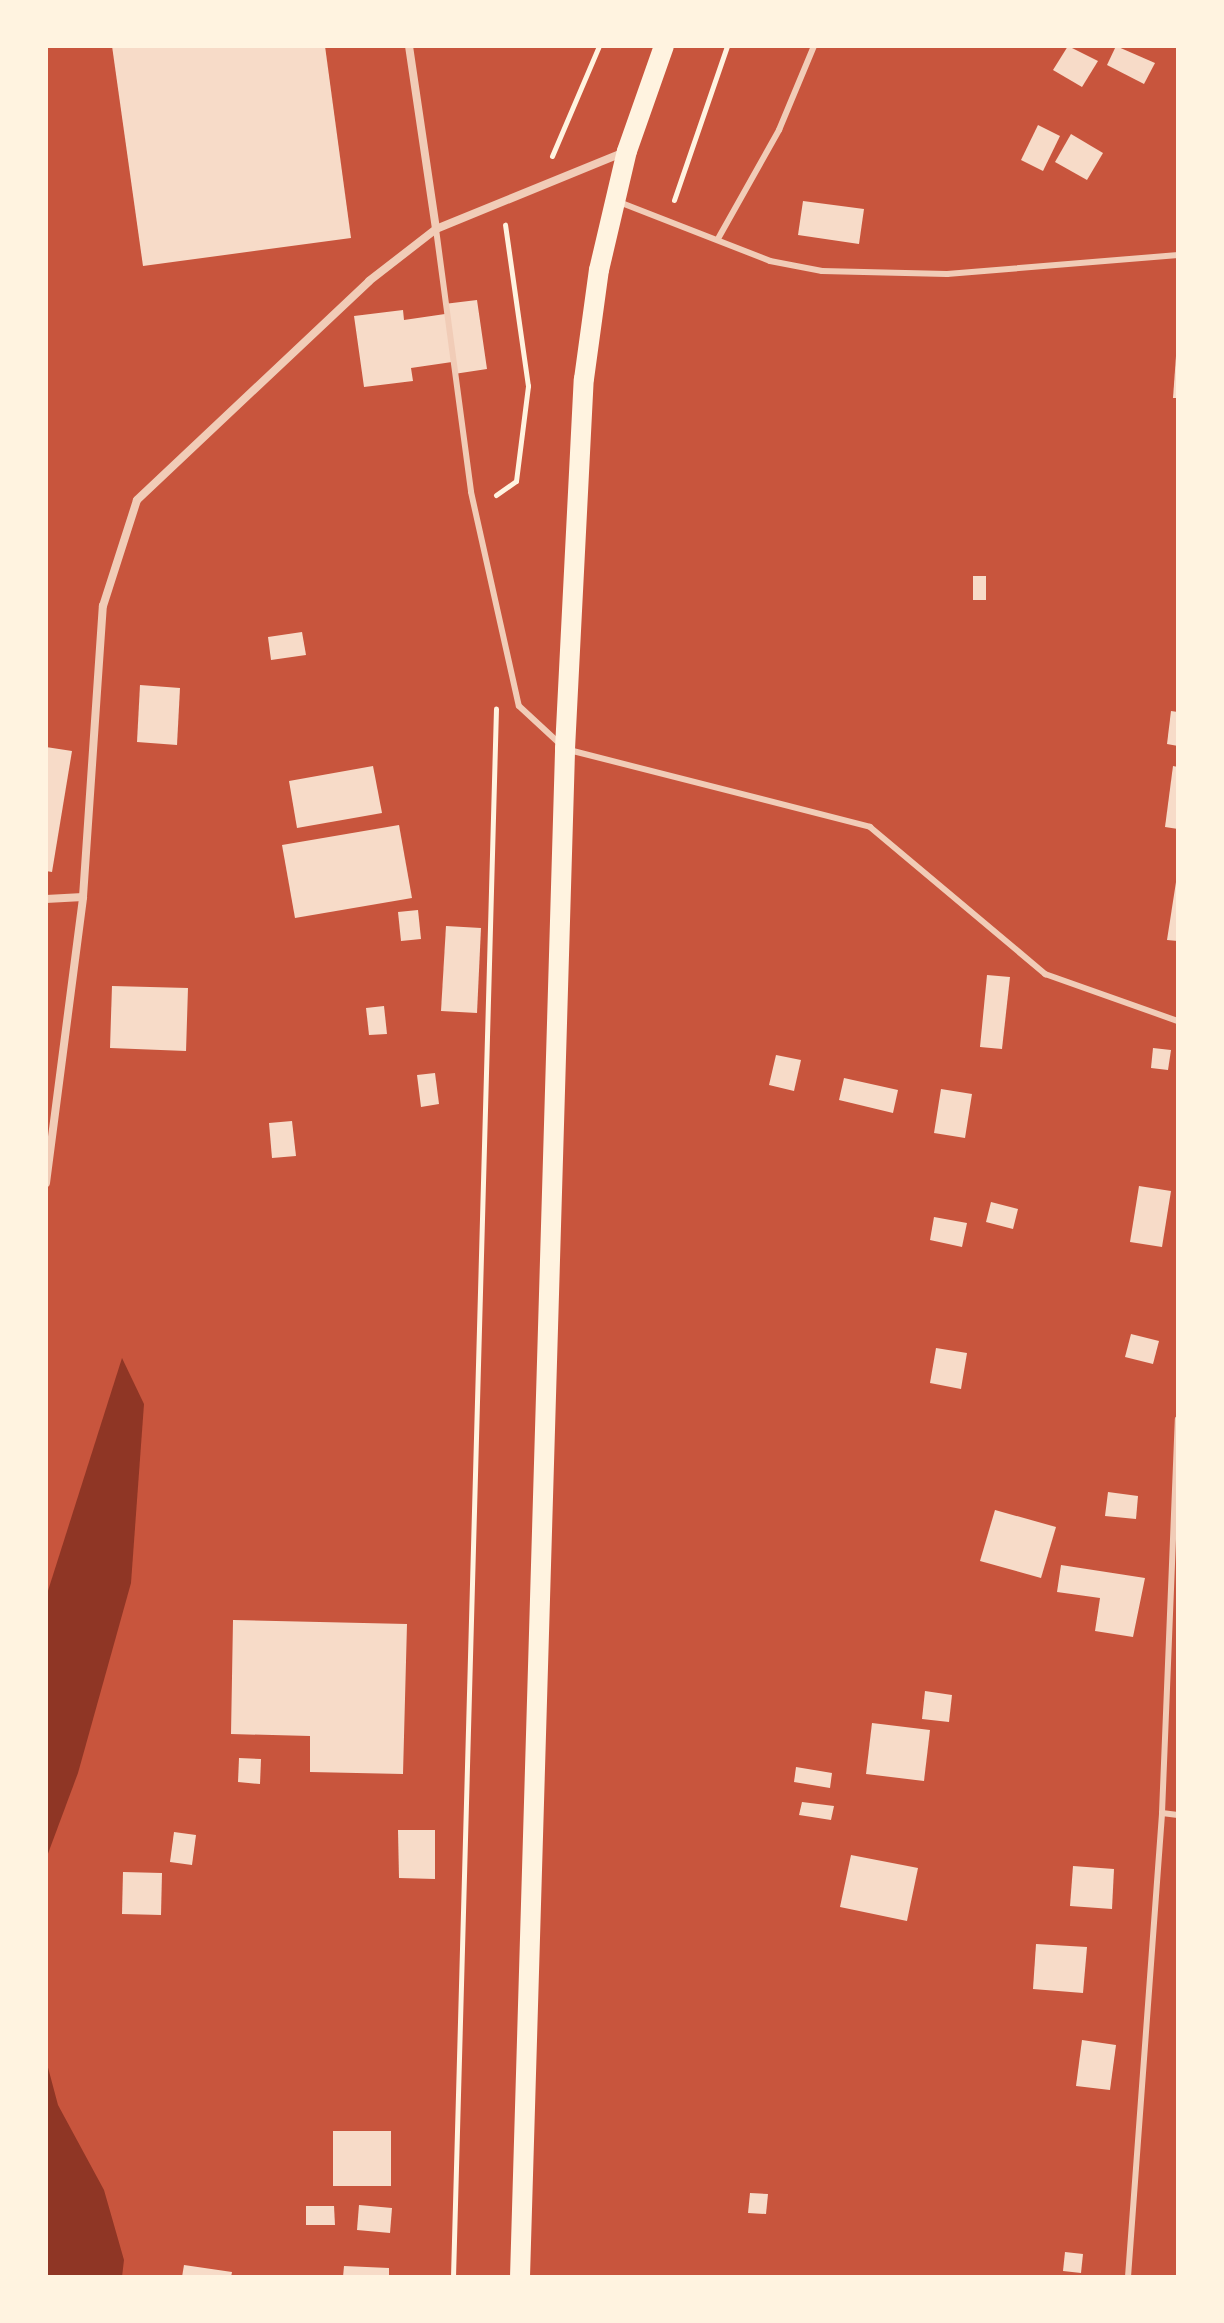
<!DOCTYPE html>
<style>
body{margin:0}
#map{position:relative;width:1224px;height:2323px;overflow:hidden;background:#c8553d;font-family:"Golos Text",sans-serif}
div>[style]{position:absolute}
.water>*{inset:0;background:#8f3625}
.building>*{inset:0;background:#f7dbc8}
.path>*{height:5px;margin:-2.5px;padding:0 2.5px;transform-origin:2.5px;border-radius:2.5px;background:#fff3e0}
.service>*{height:6px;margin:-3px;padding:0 3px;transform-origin:3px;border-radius:3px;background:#f1ccb7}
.minor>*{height:8px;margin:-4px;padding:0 4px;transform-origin:4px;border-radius:4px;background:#f1ccb7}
.primary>*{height:20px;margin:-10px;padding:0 10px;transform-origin:10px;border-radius:10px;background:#fff3e0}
span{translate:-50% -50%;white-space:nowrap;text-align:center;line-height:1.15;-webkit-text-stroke:6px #fff3e0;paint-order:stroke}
.frame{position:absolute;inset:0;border:48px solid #fff3e0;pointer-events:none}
</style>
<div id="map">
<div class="water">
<i style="clip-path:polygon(122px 1358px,144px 1404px,131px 1583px,78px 1773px,46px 1859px,46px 1597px)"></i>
<i style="clip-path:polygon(46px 2060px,58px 2105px,104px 2190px,124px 2260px,122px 2277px,46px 2277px)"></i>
</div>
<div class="building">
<i style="clip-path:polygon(112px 46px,325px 46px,351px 238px,143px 266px)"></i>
<i style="clip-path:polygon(1068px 46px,1098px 61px,1082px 87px,1053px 70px)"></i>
<i style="clip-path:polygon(1116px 46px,1155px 63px,1144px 84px,1107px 65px)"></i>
<i style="clip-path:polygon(1038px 125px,1060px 136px,1043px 171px,1021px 160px)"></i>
<i style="clip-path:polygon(1071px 134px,1103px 153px,1087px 180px,1055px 162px)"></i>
<i style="clip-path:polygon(803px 201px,864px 209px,859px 244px,798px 235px)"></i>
<i style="clip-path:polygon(477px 300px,487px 369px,454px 374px,452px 362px,411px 368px,413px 381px,364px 387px,354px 316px,403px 310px,404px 320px,445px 314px,444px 304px)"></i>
<i style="clip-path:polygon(1176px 356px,1178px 356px,1178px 398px,1173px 398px)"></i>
<i style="clip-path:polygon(973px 576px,986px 576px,986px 600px,973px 600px)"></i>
<i style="clip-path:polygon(302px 632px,306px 655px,271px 660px,268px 637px)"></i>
<i style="clip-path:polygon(140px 685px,180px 688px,177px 745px,137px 742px)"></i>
<i style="clip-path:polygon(1171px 711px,1178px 712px,1178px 746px,1167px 744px)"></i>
<i style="clip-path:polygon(46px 747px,72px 751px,52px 872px,46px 871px)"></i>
<i style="clip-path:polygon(373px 766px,382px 813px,297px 828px,289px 781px)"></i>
<i style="clip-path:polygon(1173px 766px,1178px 767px,1178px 829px,1165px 827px)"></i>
<i style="clip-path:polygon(399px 825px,412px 898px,295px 918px,282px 845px)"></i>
<i style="clip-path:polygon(1176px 882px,1178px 882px,1178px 941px,1167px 940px)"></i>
<i style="clip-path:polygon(418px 910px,421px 939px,401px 941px,398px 912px)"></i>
<i style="clip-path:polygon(446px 926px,481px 928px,477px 1013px,441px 1011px)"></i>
<i style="clip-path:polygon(987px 975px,1010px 977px,1002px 1049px,980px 1047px)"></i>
<i style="clip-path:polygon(112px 986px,188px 988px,186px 1051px,110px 1048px)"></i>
<i style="clip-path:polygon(384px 1006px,387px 1034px,369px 1035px,366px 1008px)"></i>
<i style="clip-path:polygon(1153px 1048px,1171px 1050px,1168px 1070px,1151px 1068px)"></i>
<i style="clip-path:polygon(776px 1055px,801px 1060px,794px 1091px,769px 1085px)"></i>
<i style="clip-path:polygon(435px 1073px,439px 1104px,421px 1107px,417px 1075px)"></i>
<i style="clip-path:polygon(844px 1078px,898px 1090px,893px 1113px,839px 1100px)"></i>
<i style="clip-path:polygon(941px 1089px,972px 1094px,965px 1138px,934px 1133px)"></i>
<i style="clip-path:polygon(292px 1121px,296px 1156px,272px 1158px,269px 1123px)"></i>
<i style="clip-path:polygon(1139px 1186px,1171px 1191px,1162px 1247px,1130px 1242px)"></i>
<i style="clip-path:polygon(991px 1202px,1018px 1209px,1013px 1229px,986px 1222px)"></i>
<i style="clip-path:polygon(934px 1217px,967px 1223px,962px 1247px,930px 1240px)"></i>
<i style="clip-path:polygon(1131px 1334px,1159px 1341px,1153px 1364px,1125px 1357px)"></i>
<i style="clip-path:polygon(936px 1348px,967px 1353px,961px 1389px,930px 1383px)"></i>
<i style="clip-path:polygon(1108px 1492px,1138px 1496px,1136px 1519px,1105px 1516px)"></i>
<i style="clip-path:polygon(995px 1510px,1056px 1527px,1041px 1578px,980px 1561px)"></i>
<i style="clip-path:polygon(1061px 1565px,1145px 1578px,1133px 1637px,1095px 1631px,1100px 1598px,1057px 1592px)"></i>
<i style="clip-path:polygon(233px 1620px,407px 1624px,403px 1774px,310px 1772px,310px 1736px,231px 1734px)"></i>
<i style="clip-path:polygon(925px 1691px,952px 1695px,949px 1722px,922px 1719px)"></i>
<i style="clip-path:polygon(872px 1723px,930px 1730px,924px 1781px,866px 1774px)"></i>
<i style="clip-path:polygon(239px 1758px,261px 1759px,260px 1784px,238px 1782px)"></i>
<i style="clip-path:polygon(796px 1767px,832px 1773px,830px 1788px,794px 1782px)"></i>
<i style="clip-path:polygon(802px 1802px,834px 1806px,831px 1820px,799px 1815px)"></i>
<i style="clip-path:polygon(398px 1830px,435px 1830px,435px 1879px,399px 1878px)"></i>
<i style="clip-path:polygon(174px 1832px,196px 1835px,192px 1865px,170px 1862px)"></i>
<i style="clip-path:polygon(851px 1855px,918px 1868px,907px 1921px,840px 1907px)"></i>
<i style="clip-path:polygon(1073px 1866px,1114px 1869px,1112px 1909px,1070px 1906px)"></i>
<i style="clip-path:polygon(123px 1872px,162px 1873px,161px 1915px,122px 1914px)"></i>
<i style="clip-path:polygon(1036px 1944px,1087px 1947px,1083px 1993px,1033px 1989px)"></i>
<i style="clip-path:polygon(1082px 2040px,1116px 2045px,1110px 2090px,1076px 2086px)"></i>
<i style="clip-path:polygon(333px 2131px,391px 2131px,391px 2186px,333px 2186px)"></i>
<i style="clip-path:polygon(750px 2193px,768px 2194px,766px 2214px,748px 2213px)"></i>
<i style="clip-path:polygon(359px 2205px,392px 2208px,390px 2233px,357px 2230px)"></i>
<i style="clip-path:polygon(306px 2206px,334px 2206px,335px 2225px,306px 2225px)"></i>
<i style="clip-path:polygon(1065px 2252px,1083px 2254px,1081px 2273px,1063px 2271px)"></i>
<i style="clip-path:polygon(184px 2265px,232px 2272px,231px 2277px,182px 2277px)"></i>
<i style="clip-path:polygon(344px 2266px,389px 2268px,389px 2277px,343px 2277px)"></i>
</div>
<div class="path">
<i style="left:552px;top:156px;width:120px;rotate:-66.9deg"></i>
<i style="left:674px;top:200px;width:163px;rotate:-71deg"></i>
<i style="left:496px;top:495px;width:24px;rotate:-35deg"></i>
<i style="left:516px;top:481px;width:96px;rotate:-82.8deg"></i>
<i style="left:528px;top:386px;width:163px;rotate:-98.1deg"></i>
<i style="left:453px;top:2277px;width:1569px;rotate:-88.43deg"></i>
</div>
<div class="service">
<i style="left:619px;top:202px;width:162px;rotate:21.3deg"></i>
<i style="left:770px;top:261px;width:53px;rotate:10.9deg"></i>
<i style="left:822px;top:271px;width:125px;rotate:1.4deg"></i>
<i style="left:947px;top:274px;width:232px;rotate:-4.7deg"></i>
<i style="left:436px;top:229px;width:265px;rotate:82.4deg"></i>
<i style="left:471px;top:492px;width:219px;rotate:77.4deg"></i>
<i style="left:519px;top:706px;width:56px;rotate:42.8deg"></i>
<i style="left:719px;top:237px;width:123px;rotate:-60.7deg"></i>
<i style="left:779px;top:130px;width:91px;rotate:-67.4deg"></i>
<i style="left:569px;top:750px;width:311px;rotate:14.3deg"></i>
<i style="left:870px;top:827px;width:229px;rotate:40deg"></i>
<i style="left:1045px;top:974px;width:141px;rotate:19.5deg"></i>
<i style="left:1162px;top:1813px;width:16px;rotate:7deg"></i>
<i style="left:1128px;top:2277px;width:465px;rotate:-85.8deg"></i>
<i style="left:1162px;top:1813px;width:394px;rotate:-87.7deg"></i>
</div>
<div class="minor">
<i style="left:409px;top:46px;width:185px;rotate:81.6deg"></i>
<i style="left:46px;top:899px;width:37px;rotate:-3deg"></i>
<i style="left:46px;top:1183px;width:288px;rotate:-82.6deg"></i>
<i style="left:83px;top:897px;width:292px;rotate:-86.1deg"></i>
<i style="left:103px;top:606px;width:111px;rotate:-72.2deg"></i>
<i style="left:137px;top:500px;width:319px;rotate:-43.3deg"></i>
<i style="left:369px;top:281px;width:85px;rotate:-37.8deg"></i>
<i style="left:436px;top:229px;width:204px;rotate:-22.2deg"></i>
</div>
<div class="primary">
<i style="left:520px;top:2277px;width:1529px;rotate:-88.31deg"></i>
<i style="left:565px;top:749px;width:370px;rotate:-87.1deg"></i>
<i style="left:584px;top:379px;width:110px;rotate:-82.2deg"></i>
<i style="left:599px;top:270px;width:122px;rotate:-76.8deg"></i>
<i style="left:627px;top:151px;width:111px;rotate:-70.6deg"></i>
</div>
<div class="frame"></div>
</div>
